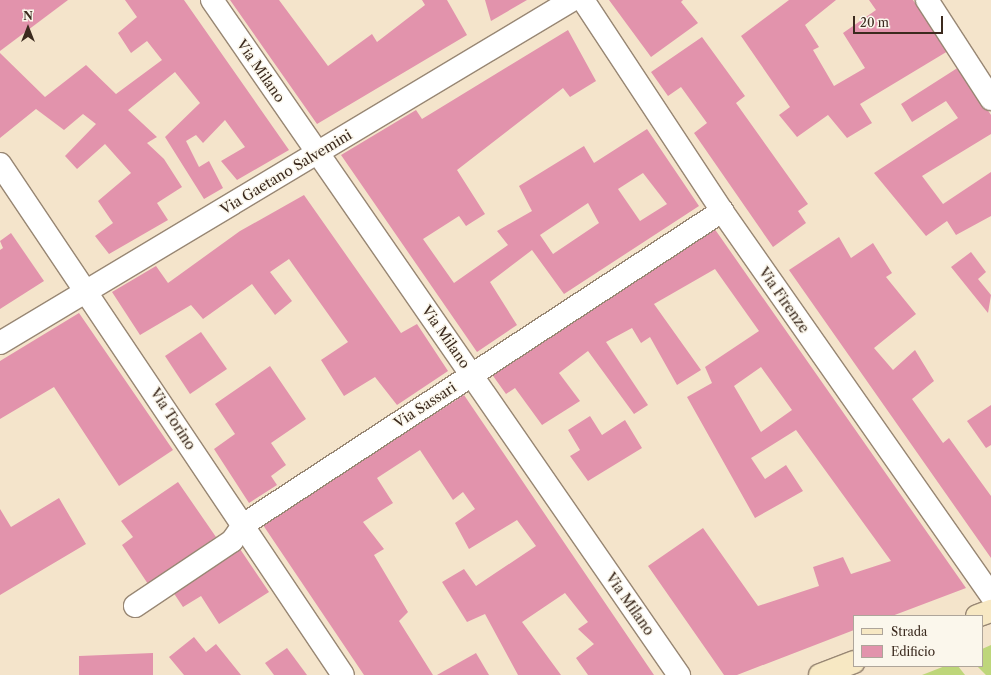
<!DOCTYPE html>
<style>
body{margin:0}
#map{position:relative;width:991px;height:675px;overflow:hidden;background:#f4e4cb;font-family:"Libre Caslon Text",serif}
div>[style]{position:absolute}
.green>*{inset:0;background:#bed67a}
.building>*{inset:0;background:#e293ac}
.roads{filter:drop-shadow(1px 0 #988774) drop-shadow(-1px 0 #988774) drop-shadow(0 1px #988774) drop-shadow(0 -1px #988774)}
.street>*{height:22px;margin:-11px;padding:0 11px;transform-origin:11px;border-radius:11px;background:#fff}
.secondary>*{height:22px;margin:-11px;padding:0 11px;transform-origin:11px;border-radius:11px;background:#f7e8c3}
span{translate:-50% -50%;white-space:nowrap;text-align:center;line-height:1.15;-webkit-text-stroke:3px #fbf7ec;paint-order:stroke}
.street-label{font-size:14px;color:#3b2a1e}
.legend{position:absolute;left:853px;top:615px;width:130px;height:52px;box-sizing:border-box;background:#fbf7ec;border:1px solid #aea59a;margin:0;padding:5px 7px;list-style:none;font-size:12px;color:#3b2a1e}
.legend li{display:flex;align-items:center;gap:8px;height:20px}
.legend b{width:20px;border:1px solid #aea59a}
.north{position:absolute;left:8px;top:8px;width:40px;height:40px;-webkit-text-stroke:3px #fbf7ec;paint-order:stroke;rotate:0deg;font-size:11px;font-weight:700;line-height:16px;text-align:center;color:#3b2a1e}
.north::after{content:'';display:block;margin:auto;width:14px;height:18px;background:#3b2a1e;clip-path:polygon(50% 0,100% 100%,50% 72%,0 100%)}
.scale{position:absolute;left:853px;top:16px;width:90px;height:18px;box-sizing:border-box;border:2px solid #3b2a1e;border-top:0;padding-left:5px;font-size:12px;line-height:14px;white-space:nowrap;color:#3b2a1e;-webkit-text-stroke:3px #fbf7ec;paint-order:stroke}
</style>
<div id="map">
<div class="green">
<i style="clip-path:polygon(991px 645px,991px 675px,986px 675px,977px 666px,982px 666px,982px 649px)"></i>
<i style="clip-path:polygon(945px 666px,958px 666px,965px 675px,922px 675px)"></i>
</div>
<div class="building">
<i style="clip-path:polygon(0 0,68px 0,0 51px)"></i>
<i style="clip-path:polygon(125px 0,184px 0,289px 150px,237px 180px,221px 161px,245px 147px,225px 120px,203px 143px,196px 135px,186px 141px,199px 167px,209px 161px,223px 188px,204px 199px,165px 137px,200px 103px,175px 72px,128px 110px,157px 137px,147px 143px,164px 159px,182px 187px,157px 203px,168px 220px,109px 254px,95px 236px,113px 223px,98px 201px,131px 173px,105px 144px,77px 169px,65px 156px,96px 124px,83px 114px,64px 130px,36px 109px,0 138px,0 53px,45px 97px,86px 65px,116px 94px,162px 60px,147px 41px,131px 53px,118px 33px,137px 17px)"></i>
<i style="clip-path:polygon(230px 0,279px 0,328px 66px,372px 34px,377px 42px,425px 5px,422px 0,447px 0,467px 35px,317px 124px)"></i>
<i style="clip-path:polygon(485px 0,527px 0,491px 21px)"></i>
<i style="clip-path:polygon(609px 0,683px 0,681px 2px,698px 23px,651px 57px)"></i>
<i style="clip-path:polygon(789px 0,836px 0,805px 25px,819px 47px,813px 50px,834px 86px,865px 68px,843px 33px,876px 10px,869px 0,913px 0,948px 51px,860px 104px,872px 123px,847px 138px,828px 115px,797px 137px,779px 115px,790px 107px,741px 36px)"></i>
<i style="clip-path:polygon(evenodd,568px 30px,596px 81px,570px 97px,563px 88px,457px 170px,485px 214px,466px 226px,459px 216px,423px 239px,454px 283px,508px 245px,497px 231px,532px 211px,519px 186px,584px 146px,594px 163px,647px 129px,699px 206px,564px 294px,532px 250px,490px 282px,517px 325px,477px 352px,341px 155px,416px 110px,422px 119px,568px 30px,643px 173px,667px 204px,640px 221px,618px 189px,643px 173px,568px 30px,588px 203px,599px 223px,553px 254px,540px 235px,588px 203px)"></i>
<i style="clip-path:polygon(702px 37px,745px 96px,736px 103px,808px 204px,798px 211px,806px 223px,773px 247px,694px 133px,707px 123px,681px 87px,668px 96px,651px 72px)"></i>
<i style="clip-path:polygon(959px 67px,991px 115px,991px 134px,922px 176px,943px 204px,991px 172px,991px 216px,956px 235px,947px 221px,926px 236px,874px 173px,958px 118px,946px 101px,912px 122px,901px 104px)"></i>
<i style="clip-path:polygon(304px 195px,401px 333px,417px 324px,448px 371px,397px 405px,375px 377px,344px 396px,321px 360px,348px 342px,289px 259px,270px 272px,292px 301px,275px 315px,252px 284px,203px 319px,191px 305px,140px 335px,112px 292px,156px 266px,168px 283px,240px 231px)"></i>
<i style="clip-path:polygon(evenodd,714px 228px,966px 588px,892px 616px,854px 616px,854px 630px,737px 675px,724px 675px,648px 566px,703px 528px,758px 606px,819px 586px,813px 567px,843px 557px,851px 574px,891px 561px,796px 430px,751px 458px,765px 479px,786px 465px,803px 491px,755px 518px,687px 397px,712px 383px,705px 367px,759px 331px,715px 269px,654px 304px,701px 370px,677px 385px,650px 337px,641px 343px,632px 328px,606px 342px,648px 405px,634px 414px,588px 351px,559px 373px,580px 401px,542px 425px,515px 388px,506px 394px,491px 373px,714px 228px,761px 367px,792px 410px,761px 432px,734px 386px,761px 367px)"></i>
<i style="clip-path:polygon(11px 233px,44px 281px,0 309px,0 250px,3px 248px,0 241px)"></i>
<i style="clip-path:polygon(839px 237px,851px 258px,873px 243px,892px 273px,886px 277px,916px 314px,874px 348px,893px 370px,915px 350px,934px 381px,912px 399px,943px 443px,949px 438px,991px 496px,991px 558px,789px 270px)"></i>
<i style="clip-path:polygon(971px 252px,986px 272px,978px 279px,991px 295px,988px 313px,951px 267px)"></i>
<i style="clip-path:polygon(79px 313px,173px 450px,119px 486px,54px 387px,0 419px,0 361px)"></i>
<i style="clip-path:polygon(201px 332px,227px 369px,190px 394px,165px 356px)"></i>
<i style="clip-path:polygon(270px 366px,306px 419px,271px 443px,286px 465px,271px 476px,277px 485px,249px 503px,214px 449px,235px 434px,215px 404px)"></i>
<i style="clip-path:polygon(464px 395px,654px 675px,588px 675px,576px 658px,594px 644px,578px 629px,588px 622px,565px 593px,522px 622px,561px 675px,518px 675px,485px 614px,467px 622px,442px 582px,464px 569px,476px 586px,536px 546px,517px 520px,469px 549px,455px 523px,475px 509px,463px 492px,453px 500px,420px 450px,377px 478px,393px 503px,363px 522px,384px 549px,374px 555px,408px 612px,399px 621px,433px 675px,364px 675px,263px 525px)"></i>
<i style="clip-path:polygon(991px 405px,991px 445px,986px 448px,967px 421px)"></i>
<i style="clip-path:polygon(590px 416px,602px 435px,625px 420px,642px 448px,588px 481px,570px 456px,580px 450px,568px 430px)"></i>
<i style="clip-path:polygon(178px 482px,216px 537px,148px 584px,122px 545px,133px 537px,121px 521px)"></i>
<i style="clip-path:polygon(59px 498px,86px 544px,0 595px,0 509px,11px 527px)"></i>
<i style="clip-path:polygon(238px 546px,269px 592px,219px 624px,201px 596px,183px 607px,171px 589px)"></i>
<i style="clip-path:polygon(194px 637px,206px 652px,216px 644px,241px 675px,184px 675px,169px 657px)"></i>
<i style="clip-path:polygon(287px 648px,307px 675px,274px 675px,265px 663px)"></i>
<i style="clip-path:polygon(153px 653px,153px 675px,79px 675px,79px 656px)"></i>
<i style="clip-path:polygon(476px 653px,489px 675px,437px 675px)"></i>
</div>
<div class="roads">
<div class="street">
<i style="left:212px;top:0;width:821px;rotate:55.32deg"></i>
<i style="left:583px;top:0;width:253px;rotate:56.6deg"></i>
<i style="left:722px;top:211px;width:469px;rotate:55deg"></i>
<i style="left:927px;top:0;width:118px;rotate:57.1deg"></i>
<i style="left:0;top:164px;width:615px;rotate:56.13deg"></i>
<i style="left:0;top:343px;width:667px;rotate:-30.95deg"></i>
<i style="left:135px;top:606px;width:117px;rotate:-33.8deg"></i>
<i style="left:232px;top:541px;width:19px;rotate:-55deg"></i>
<i style="left:243px;top:525px;width:573px;rotate:-33.25deg"></i>
</div>
<div class="secondary">
<i style="left:977px;top:616px;width:15px;rotate:-20deg"></i>
<i style="left:820px;top:675px;width:36px;rotate:-21deg"></i>
</div>
</div>
<div class="street-label">
<span style="left:261px;top:71px;rotate:55deg">Via Milano</span>
<span style="left:286px;top:172px;rotate:-31deg">Via Gaetano Salvemini</span>
<span style="left:784px;top:300px;rotate:55deg">Via Firenze</span>
<span style="left:446px;top:337px;rotate:55deg">Via Milano</span>
<span style="left:425px;top:405px;rotate:-33deg">Via Sassari</span>
<span style="left:173px;top:419px;rotate:57deg">Via Torino</span>
<span style="left:630px;top:604px;rotate:55deg">Via Milano</span>
</div>
<ul class="legend">
<li><b style="height:5px;background:#f7e8c3"></b>Strada</li>
<li><b style="height:11px;background:#e293ac"></b>Edificio</li>
</ul>
<div class="north">N</div>
<div class="scale">20 m</div>
</div>
